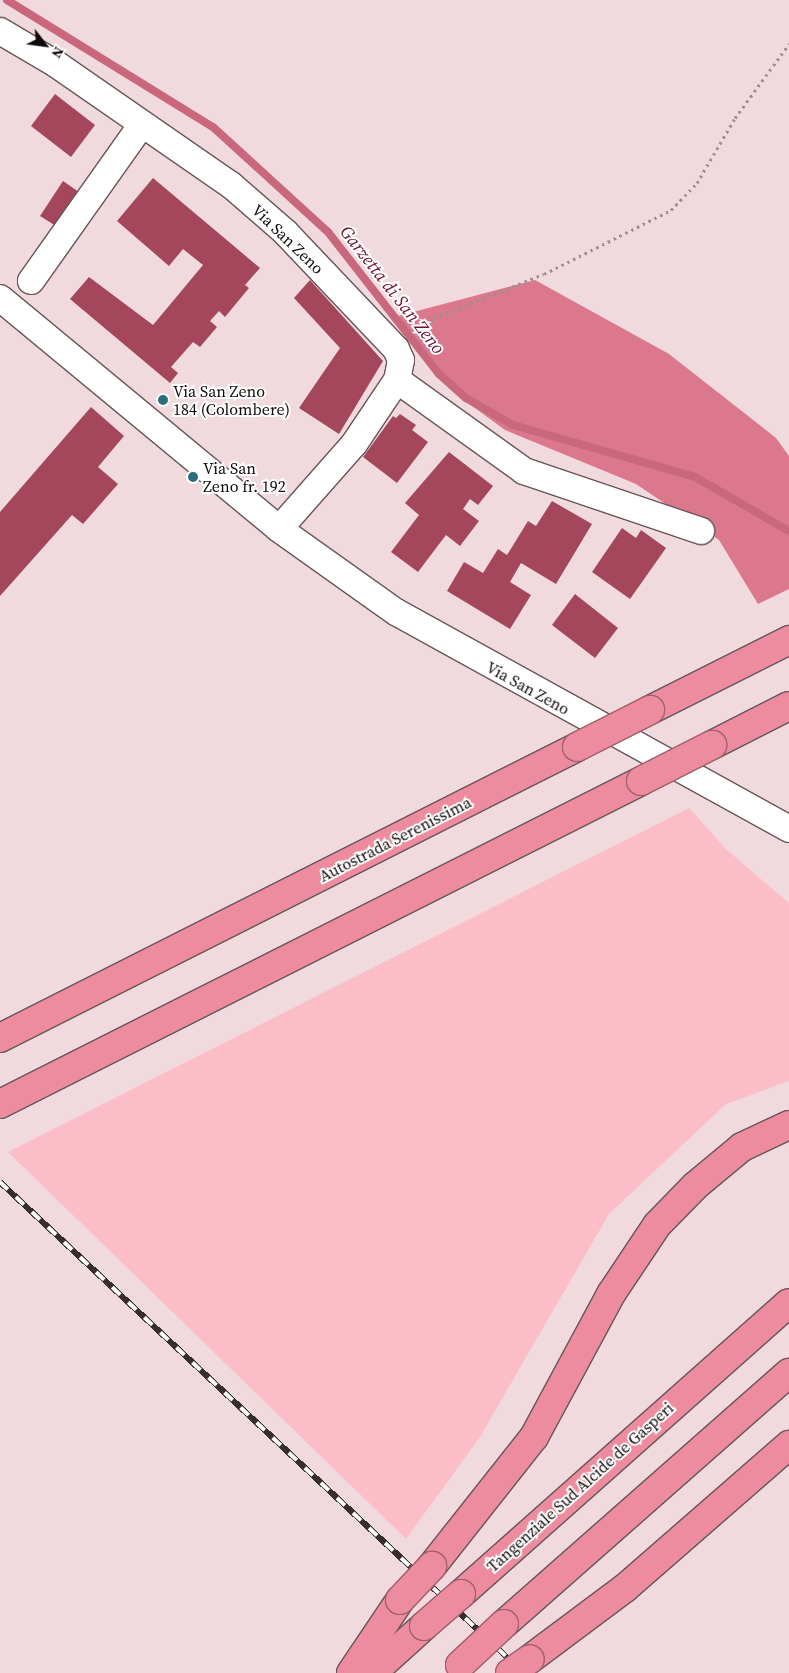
<!DOCTYPE html>
<style>
body{margin:0}
#map{position:relative;width:789px;height:1673px;overflow:hidden;background:#f0dadd;font-family:"Source Serif 4",serif}
div>[style]{position:absolute}
.green>*{inset:0;background:#fbbec8}
.forest>*{inset:0;background:#db788d}
.stream>*{height:8px;margin:-4px;padding:0 4px;transform-origin:4px;border-radius:4px;background:#c9687d}
.building>*{inset:0;background:#a4475d}
.path>*{height:3px;margin-top:-1.5px;transform-origin:0;background:repeating-linear-gradient(90deg,#9e8e90 0 2.5px,transparent 0 6.5px)}
.roads{filter:drop-shadow(1px 0 #675558) drop-shadow(-1px 0 #675558) drop-shadow(0 1px #675558) drop-shadow(0 -1px #675558)}
.minor>*{height:26px;margin:-13px;padding:0 13px;transform-origin:13px;border-radius:13px;background:#fff}
.highway>*{height:28px;margin:-14px;padding:0 14px;transform-origin:14px;border-radius:14px;background:#ed8c9f}
.rail>*{height:5.5px;margin-top:-2.75px;transform-origin:0;background:repeating-linear-gradient(90deg,#fff 0 11px,#372e2f 0 22px);box-sizing:border-box;border-block:1px solid #372e2f}
.bridges{filter:drop-shadow(1px 0 #a05e6b) drop-shadow(-1px 0 #a05e6b) drop-shadow(0 1px #a05e6b) drop-shadow(0 -1px #a05e6b)}
.highway-bridge>*{height:28px;margin:-14px;padding:0 14px;transform-origin:14px;border-radius:14px;background:#ed8c9f}
.dots>*{width:14px;height:14px;translate:-50% -50%;box-sizing:border-box;border:2px solid #fff;border-radius:50%}
span{translate:-50% -50%;white-space:nowrap;text-align:center;line-height:1.15;-webkit-text-stroke:4px #fff;paint-order:stroke}
.street-label{font-size:16px;color:#110a0b}
.poi-label{font-size:16px;color:#110a0b}
.left{translate:0 -50%;text-align:left}
.water-label{font-size:18px;color:#6d1330;font-style:italic}
.north{position:absolute;left:20px;top:20px;width:50px;height:50px;-webkit-text-stroke:4px #fff;paint-order:stroke;rotate:120deg;font-size:14px;font-weight:700;line-height:20px;text-align:center;color:#110a0b}
.north::after{content:'';display:block;margin:auto;width:18px;height:22px;background:#110a0b;clip-path:polygon(50% 0,100% 100%,50% 72%,0 100%)}
</style>
<div id="map">
<div class="green">
<i style="clip-path:polygon(689px 808px,727px 850px,789px 903px,789px 1081px,726px 1104px,609px 1214px,480px 1437px,406px 1539px,8px 1152px)"></i>
</div>
<div class="forest">
<i style="clip-path:polygon(535px 280px,669px 354px,776px 438px,789px 456px,789px 589px,758px 604px,719px 540px,636px 484px,505px 430px,456px 394px,398px 316px)"></i>
</div>
<div class="stream">
<i style="left:7px;top:0;width:242px;rotate:31.7deg"></i>
<i style="left:213px;top:127px;width:156px;rotate:42.4deg"></i>
<i style="left:328px;top:232px;width:180px;rotate:52deg"></i>
<i style="left:439px;top:374px;width:36px;rotate:42deg"></i>
<i style="left:466px;top:398px;width:54px;rotate:29.9deg"></i>
<i style="left:513px;top:425px;width:189px;rotate:15.9deg"></i>
<i style="left:695px;top:477px;width:108px;rotate:29.9deg"></i>
</div>
<div class="building">
<i style="clip-path:polygon(55px 94px,95px 125px,71px 157px,31px 126px)"></i>
<i style="clip-path:polygon(153px 178px,260px 268px,245px 285px,249px 288px,225px 317px,219px 311px,210px 321px,217px 327px,200px 347px,193px 342px,171px 367px,178px 373px,170px 383px,70px 299px,89px 277px,153px 325px,203px 265px,183px 249px,169px 266px,117px 221px)"></i>
<i style="clip-path:polygon(63px 181px,79px 192px,56px 226px,40px 216px)"></i>
<i style="clip-path:polygon(310px 280px,383px 361px,339px 434px,299px 408px,340px 348px,294px 298px)"></i>
<i style="clip-path:polygon(91px 407px,124px 436px,98px 467px,118px 484px,83px 524px,72px 515px,0 596px,0 512px)"></i>
<i style="clip-path:polygon(400px 414px,416px 425px,412px 430px,428px 442px,397px 483px,363px 457px,393px 416px,396px 418px)"></i>
<i style="clip-path:polygon(449px 452px,493px 486px,478px 505px,470px 499px,463px 509px,479px 521px,460px 546px,446px 535px,418px 572px,391px 552px,419px 515px,405px 503px)"></i>
<i style="clip-path:polygon(552px 501px,592px 524px,556px 584px,521px 563px,510px 582px,531px 595px,510px 629px,447px 591px,464px 562px,483px 573px,498px 549px,507px 555px,528px 521px,536px 526px)"></i>
<i style="clip-path:polygon(622px 528px,636px 538px,641px 530px,666px 548px,630px 599px,592px 572px)"></i>
<i style="clip-path:polygon(575px 594px,618px 628px,595px 658px,552px 625px)"></i>
</div>
<div class="path">
<i style="left:419px;top:337px;width:24px;rotate:-52deg"></i>
<i style="left:434px;top:318px;width:118px;rotate:-21.8deg"></i>
<i style="left:544px;top:274px;width:142px;rotate:-26.7deg"></i>
<i style="left:671px;top:210px;width:37px;rotate:-46deg"></i>
<i style="left:697px;top:183px;width:75px;rotate:-59.7deg"></i>
<i style="left:735px;top:118px;width:92px;rotate:-53.9deg"></i>
</div>
<div class="roads">
<div class="minor">
<i style="left:0;top:31px;width:65px;rotate:30.5deg"></i>
<i style="left:56px;top:64px;width:213px;rotate:34.7deg"></i>
<i style="left:231px;top:185px;width:72px;rotate:41deg"></i>
<i style="left:285px;top:232px;width:161px;rotate:46.5deg"></i>
<i style="left:396px;top:349px;width:12px;rotate:66deg"></i>
<i style="left:401px;top:360px;width:20px;rotate:101deg"></i>
<i style="left:397px;top:380px;width:77px;rotate:123.9deg"></i>
<i style="left:354px;top:444px;width:113px;rotate:131.4deg"></i>
<i style="left:31px;top:281px;width:192px;rotate:-54.7deg"></i>
<i style="left:0;top:298px;width:362px;rotate:39.6deg"></i>
<i style="left:279px;top:529px;width:143px;rotate:35.4deg"></i>
<i style="left:396px;top:612px;width:449px;rotate:28.9deg"></i>
<i style="left:397px;top:380px;width:156px;rotate:35.6deg"></i>
<i style="left:524px;top:471px;width:187px;rotate:18.7deg"></i>
</div>
<div class="highway">
<i style="left:650px;top:710px;width:156px;rotate:-26.7deg"></i>
<i style="left:712px;top:745px;width:86px;rotate:-26.9deg"></i>
<i style="left:0;top:1038px;width:646px;rotate:-26.76deg"></i>
<i style="left:0;top:1104px;width:718px;rotate:-26.74deg"></i>
<i style="left:432px;top:1566px;width:164px;rotate:-51.7deg"></i>
<i style="left:534px;top:1437px;width:162px;rotate:-61.7deg"></i>
<i style="left:611px;top:1294px;width:83px;rotate:-56.3deg"></i>
<i style="left:657px;top:1225px;width:54px;rotate:-45.7deg"></i>
<i style="left:695px;top:1186px;width:61px;rotate:-39.7deg"></i>
<i style="left:742px;top:1147px;width:52px;rotate:-25.1deg"></i>
<i style="left:461px;top:1594px;width:438px;rotate:-41.6deg"></i>
<i style="left:504px;top:1624px;width:380px;rotate:-41.4deg"></i>
<i style="left:530px;top:1659px;width:119px;rotate:-36.8deg"></i>
<i style="left:625px;top:1588px;width:218px;rotate:-41.1deg"></i>
<i style="left:351px;top:1673px;width:88px;rotate:-56.1deg"></i>
<i style="left:372px;top:1673px;width:70px;rotate:-42.1deg"></i>
</div>
</div>
<div class="rail">
<i style="left:0;top:1182px;width:718px;rotate:43.14deg"></i>
</div>
<div class="bridges">
<div class="highway-bridge">
<i style="left:577px;top:747px;width:82px;rotate:-26.9deg"></i>
<i style="left:641px;top:781px;width:80px;rotate:-26.9deg"></i>
<i style="left:400px;top:1600px;width:47px;rotate:-46.7deg"></i>
<i style="left:424px;top:1626px;width:49px;rotate:-40.9deg"></i>
<i style="left:460px;top:1665px;width:60px;rotate:-43deg"></i>
<i style="left:510px;top:1673px;width:24px;rotate:-35deg"></i>
</div>
</div>
<div class="dots">
<i style="left:163px;top:400px;background:#2a6d7e"></i>
<i style="left:193px;top:477px;background:#2a6d7e"></i>
</div>
<div class="street-label">
<span style="left:288px;top:239px;rotate:44deg">Via San Zeno</span>
<span style="left:528px;top:688px;rotate:29deg">Via San Zeno</span>
<span style="left:395px;top:839px;rotate:-27deg">Autostrada Serenissima</span>
<span style="left:580px;top:1487px;rotate:-42deg">Tangenziale Sud Alcide de Gasperi</span>
</div>
<div class="poi-label">
<span class="left" style="left:173px;top:400px">Via San Zeno<br>184 (Colombere)</span>
<span class="left" style="left:203px;top:477px">Via San<br>Zeno fr. 192</span>
</div>
<div class="water-label">
<span style="left:392px;top:290px;rotate:52deg">Garzetta di San Zeno</span>
</div>
<div class="north">N</div>
</div>
